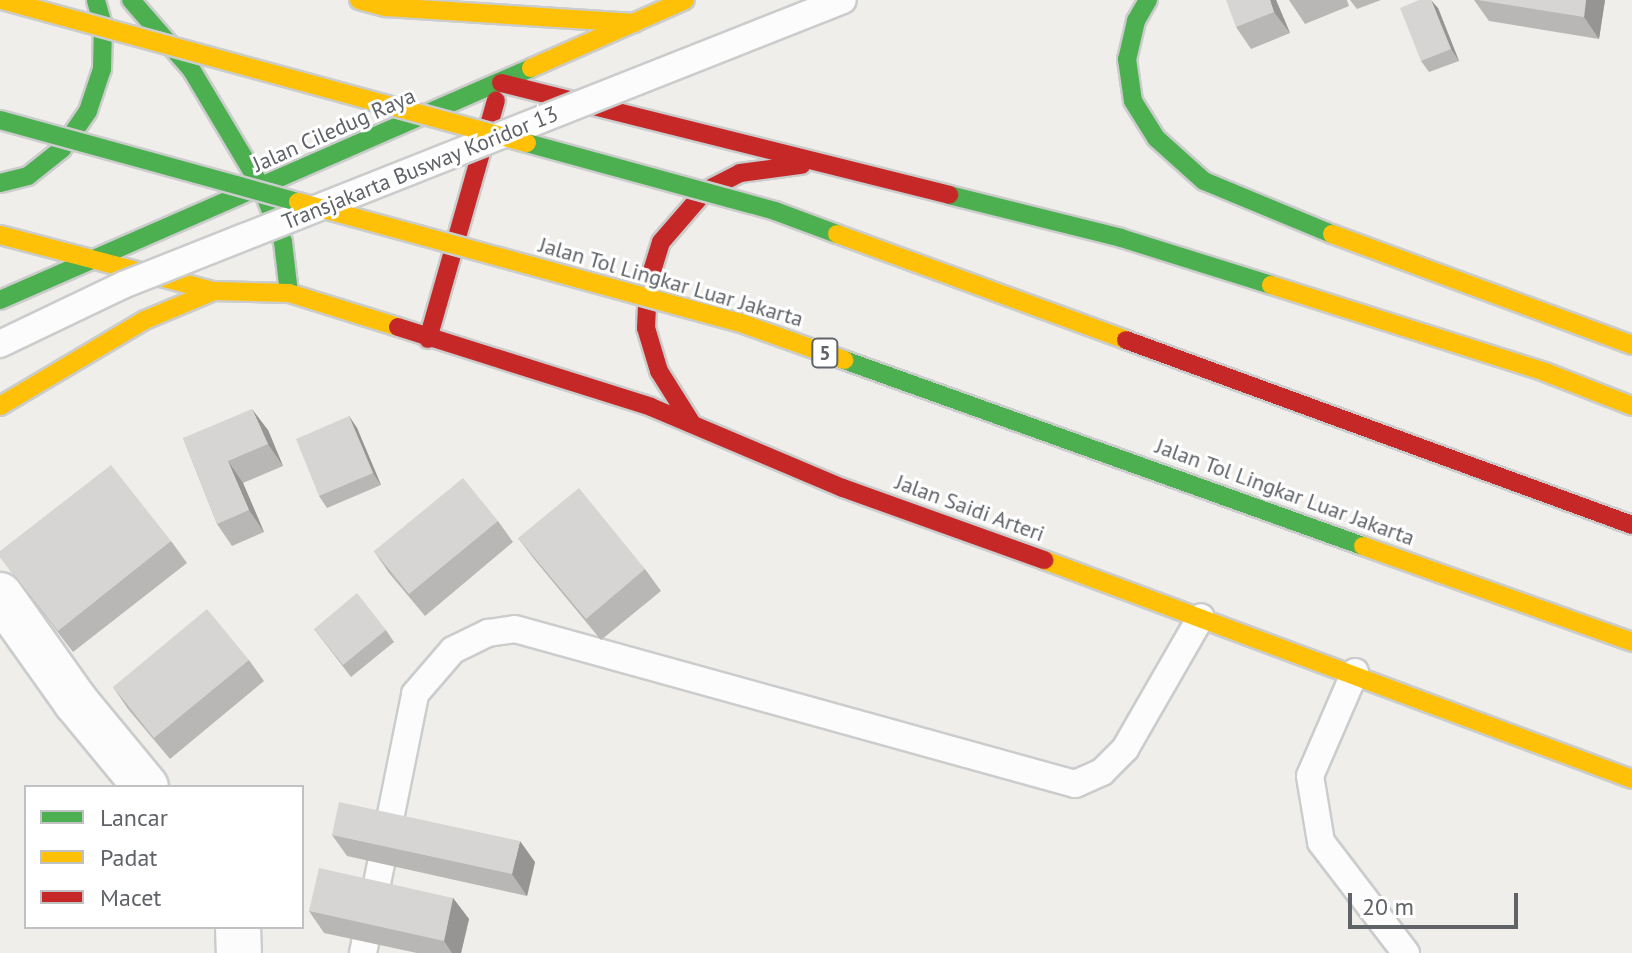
<!DOCTYPE html>
<style>
body{margin:0}
#map{position:relative;width:1632px;height:953px;overflow:hidden;background:#efeeea;font-family:"PT Sans",sans-serif}
div>[style]{position:absolute}
.roads{filter:drop-shadow(2px 0 #cbcccc) drop-shadow(-2px 0 #cbcccc) drop-shadow(0 2px #cbcccc) drop-shadow(0 -2px #cbcccc)}
.lane>*{height:26px;margin:-13px;padding:0 13px;transform-origin:13px;border-radius:13px;background:#fdfcfc}
.street>*{height:44px;margin:-22px;padding:0 22px;transform-origin:22px;border-radius:22px;background:#fdfcfc}
.fast>*{height:18px;margin:-9px;padding:0 9px;transform-origin:9px;border-radius:9px;background:#4caf50}
.slow>*{height:18px;margin:-9px;padding:0 9px;transform-origin:9px;border-radius:9px;background:#ffc107}
.jam>*{height:18px;margin:-9px;padding:0 9px;transform-origin:9px;border-radius:9px;background:#c62828}
.bridges{filter:drop-shadow(2px 0 #cbcccc) drop-shadow(-2px 0 #cbcccc) drop-shadow(0 2px #cbcccc) drop-shadow(0 -2px #cbcccc)}
.lane-bridge>*{height:26px;margin:-13px;padding:0 13px;transform-origin:13px;border-radius:13px;background:#fdfcfc}
.fast-bridge>*{height:18px;margin:-9px;padding:0 9px;transform-origin:9px;border-radius:9px;background:#4caf50}
.slow-bridge>*{height:18px;margin:-9px;padding:0 9px;transform-origin:9px;border-radius:9px;background:#ffc107}
.jam-bridge>*{height:18px;margin:-9px;padding:0 9px;transform-origin:9px;border-radius:9px;background:#c62828}
.wall>*{inset:0;background:#b8b7b5}
.shaded-wall>*{inset:0;background:#969594}
.building>*{inset:0;background:#d6d5d3}
span{translate:-50% -50%;white-space:nowrap;text-align:center;line-height:1.15;-webkit-text-stroke:6px #fff;paint-order:stroke}
.shield-label span{padding:2px 6px;background:#fff;border:2px solid;border-radius:6px;-webkit-text-stroke-width:0}
.shield-label{font-size:20px;color:#5f6368;font-weight:700}
.street-label{font-size:22px;color:#5f6368}
.legend{position:absolute;left:24px;top:785px;width:280px;height:144px;box-sizing:border-box;background:#fff;border:2px solid #bfc1c3;margin:0;padding:10px 14px;list-style:none;font-size:24px;color:#5f6368}
.legend li{display:flex;align-items:center;gap:16px;height:40px}
.legend b{width:40px;border:2px solid #bfc1c3}
.scale{position:absolute;left:1348px;top:893px;width:170px;height:36px;box-sizing:border-box;border:4px solid #5f6368;border-top:0;padding-left:10px;font-size:24px;line-height:28px;white-space:nowrap;color:#5f6368;-webkit-text-stroke:6px #fff;paint-order:stroke}
</style>
<div id="map">
<div class="roads">
<div class="lane">
<i style="left:1355px;top:672px;width:113px;rotate:113.4deg"></i>
<i style="left:1310px;top:776px;width:67px;rotate:80.5deg"></i>
<i style="left:1321px;top:842px;width:140px;rotate:52.6deg"></i>
<i style="left:363px;top:953px;width:264px;rotate:-78.6deg"></i>
<i style="left:415px;top:694px;width:58px;rotate:-49.2deg"></i>
<i style="left:453px;top:650px;width:39px;rotate:-26deg"></i>
<i style="left:488px;top:633px;width:27px;rotate:-8deg"></i>
<i style="left:515px;top:629px;width:581px;rotate:15.47deg"></i>
<i style="left:1075px;top:784px;width:30px;rotate:-24deg"></i>
<i style="left:1102px;top:772px;width:33px;rotate:-45deg"></i>
<i style="left:1125px;top:749px;width:152px;rotate:-60.1deg"></i>
</div>
<div class="street">
<i style="left:0;top:595px;width:131px;rotate:54.6deg"></i>
<i style="left:76px;top:702px;width:110px;rotate:50.5deg"></i>
<i style="left:238px;top:927px;width:26px;rotate:88deg"></i>
</div>
<div class="fast">
<i style="left:131px;top:0;width:91px;rotate:49deg"></i>
<i style="left:191px;top:69px;width:139px;rotate:59.2deg"></i>
<i style="left:262px;top:188px;width:58px;rotate:68.7deg"></i>
<i style="left:283px;top:242px;width:51px;rotate:83.3deg"></i>
<i style="left:1148px;top:0;width:24px;rotate:120deg"></i>
<i style="left:1136px;top:21px;width:39px;rotate:103deg"></i>
<i style="left:1127px;top:59px;width:42px;rotate:81.9deg"></i>
<i style="left:1133px;top:101px;width:44px;rotate:58.1deg"></i>
<i style="left:1156px;top:138px;width:64px;rotate:41.9deg"></i>
<i style="left:1204px;top:181px;width:139px;rotate:22.5deg"></i>
<i style="left:0;top:183px;width:29px;rotate:-14deg"></i>
<i style="left:28px;top:176px;width:43px;rotate:-38.5deg"></i>
<i style="left:62px;top:149px;width:46px;rotate:-55.6deg"></i>
<i style="left:88px;top:111px;width:44px;rotate:-71.6deg"></i>
<i style="left:102px;top:69px;width:44px;rotate:-88.7deg"></i>
<i style="left:103px;top:25px;width:26px;rotate:-106deg"></i>
<i style="left:949px;top:195px;width:177px;rotate:14deg"></i>
<i style="left:1121px;top:238px;width:157px;rotate:17.4deg"></i>
<i style="left:0;top:300px;width:579px;rotate:-23.6deg"></i>
</div>
<div class="slow">
<i style="left:359px;top:0;width:28px;rotate:15deg"></i>
<i style="left:386px;top:7px;width:249px;rotate:3.7deg"></i>
<i style="left:531px;top:68px;width:168px;rotate:-23.8deg"></i>
<i style="left:1332px;top:234px;width:320px;rotate:20.3deg"></i>
<i style="left:0;top:235px;width:221px;rotate:14.7deg"></i>
<i style="left:1271px;top:285px;width:287px;rotate:17.6deg"></i>
<i style="left:1545px;top:372px;width:93px;rotate:21.3deg"></i>
<i style="left:0;top:406px;width:169px;rotate:-30.7deg"></i>
<i style="left:145px;top:320px;width:75px;rotate:-22.8deg"></i>
<i style="left:214px;top:291px;width:75px;rotate:1.5deg"></i>
<i style="left:289px;top:293px;width:114px;rotate:17.3deg"></i>
<i style="left:1044px;top:560px;width:627px;rotate:20.43deg"></i>
</div>
<div class="jam">
<i style="left:501px;top:83px;width:462px;rotate:14deg"></i>
<i style="left:398px;top:327px;width:265px;rotate:17.5deg"></i>
<i style="left:651px;top:407px;width:208px;rotate:22.9deg"></i>
<i style="left:843px;top:488px;width:214px;rotate:19.7deg"></i>
<i style="left:428px;top:339px;width:248px;rotate:-74.1deg"></i>
<i style="left:691px;top:422px;width:60px;rotate:-122.1deg"></i>
<i style="left:659px;top:371px;width:45px;rotate:-106.8deg"></i>
<i style="left:646px;top:328px;width:44px;rotate:-87.4deg"></i>
<i style="left:648px;top:284px;width:44px;rotate:-72.8deg"></i>
<i style="left:661px;top:242px;width:67px;rotate:-49.2deg"></i>
<i style="left:705px;top:191px;width:39px;rotate:-27deg"></i>
<i style="left:740px;top:173px;width:62px;rotate:-7.5deg"></i>
</div>
</div>
<div class="bridges">
<div class="lane-bridge">
<i style="left:0;top:344px;width:136px;rotate:-25.6deg"></i>
<i style="left:123px;top:285px;width:774px;rotate:-21.6deg"></i>
</div>
<div class="fast-bridge">
<i style="left:0;top:120px;width:309px;rotate:15.4deg"></i>
<i style="left:527px;top:143px;width:257px;rotate:15.3deg"></i>
<i style="left:775px;top:211px;width:66px;rotate:20.4deg"></i>
<i style="left:844px;top:360px;width:551px;rotate:19.72deg"></i>
</div>
<div class="slow-bridge">
<i style="left:2px;top:0;width:544px;rotate:15.24deg"></i>
<i style="left:298px;top:202px;width:456px;rotate:15.3deg"></i>
<i style="left:738px;top:322px;width:113px;rotate:19.7deg"></i>
<i style="left:837px;top:234px;width:308px;rotate:20.1deg"></i>
<i style="left:1363px;top:546px;width:286px;rotate:19.6deg"></i>
</div>
<div class="jam-bridge">
<i style="left:1126px;top:340px;width:539px;rotate:20.08deg"></i>
</div>
</div>
<div class="wall">
<i style="clip-path:polygon(1276px 0,1290px 33px,1251px 49px,1236px 27px)"></i>
<i style="clip-path:polygon(1289px 0,1347px 0,1349px 6px,1305px 24px)"></i>
<i style="clip-path:polygon(1350px 0,1381px 0,1357px 9px)"></i>
<i style="clip-path:polygon(1474px 0,1605px 0,1599px 39px,1489px 21px)"></i>
<i style="clip-path:polygon(1438px 8px,1459px 61px,1429px 72px,1421px 61px)"></i>
<i style="clip-path:polygon(349px 416px,357px 428px,381px 485px,327px 508px,319px 496px)"></i>
<i style="clip-path:polygon(268px 430px,283px 466px,243px 483px,264px 532px,232px 546px,217px 524px,183px 438px)"></i>
<i style="clip-path:polygon(498px 521px,513px 542px,425px 616px,389px 573px,374px 551px)"></i>
<i style="clip-path:polygon(518px 538px,645px 569px,661px 591px,601px 640px,534px 559px)"></i>
<i style="clip-path:polygon(171px 541px,187px 563px,73px 652px,0 557px)"></i>
<i style="clip-path:polygon(314px 629px,386px 630px,394px 642px,351px 677px)"></i>
<i style="clip-path:polygon(249px 660px,264px 681px,170px 759px,128px 709px,113px 687px)"></i>
<i style="clip-path:polygon(332px 835px,535px 862px,527px 896px,347px 856px)"></i>
<i style="clip-path:polygon(453px 898px,469px 919px,461px 953px,417px 953px,324px 933px,309px 911px)"></i>
</div>
<div class="shaded-wall">
<i style="clip-path:polygon(1270px 0,1276px 0,1290px 33px,1274px 12px)"></i>
<i style="clip-path:polygon(1431px 0,1438px 8px,1459px 61px,1451px 49px)"></i>
<i style="clip-path:polygon(1586px 0,1605px 0,1599px 39px,1584px 17px)"></i>
<i style="clip-path:polygon(252px 409px,268px 430px,283px 466px,268px 444px)"></i>
<i style="clip-path:polygon(349px 416px,357px 428px,381px 485px,373px 473px)"></i>
<i style="clip-path:polygon(228px 461px,243px 483px,264px 532px,249px 510px)"></i>
<i style="clip-path:polygon(520px 841px,535px 862px,527px 896px,512px 874px)"></i>
<i style="clip-path:polygon(453px 898px,469px 919px,461px 953px,452px 953px,444px 941px)"></i>
</div>
<div class="building">
<i style="clip-path:polygon(1226px 0,1270px 0,1274px 12px,1236px 27px)"></i>
<i style="clip-path:polygon(1419px 0,1431px 0,1451px 49px,1421px 61px,1400px 8px)"></i>
<i style="clip-path:polygon(1478px 0,1586px 0,1584px 17px)"></i>
<i style="clip-path:polygon(252px 409px,268px 444px,228px 461px,249px 510px,217px 524px,183px 438px)"></i>
<i style="clip-path:polygon(349px 416px,373px 473px,319px 496px,296px 439px)"></i>
<i style="clip-path:polygon(111px 465px,171px 541px,58px 631px,0 557px,0 551px)"></i>
<i style="clip-path:polygon(463px 478px,498px 521px,409px 594px,374px 551px)"></i>
<i style="clip-path:polygon(579px 488px,645px 569px,586px 619px,518px 538px)"></i>
<i style="clip-path:polygon(357px 593px,386px 630px,343px 665px,314px 629px)"></i>
<i style="clip-path:polygon(207px 609px,249px 660px,154px 738px,113px 687px)"></i>
<i style="clip-path:polygon(339px 802px,520px 841px,512px 874px,332px 835px)"></i>
<i style="clip-path:polygon(319px 868px,453px 898px,444px 941px,309px 911px)"></i>
</div>
<div class="shield-label">
<span style="left:825px;top:353px">5</span>
</div>
<div class="street-label">
<span style="left:334px;top:130px;rotate:-24deg">Jalan Ciledug Raya</span>
<span style="left:420px;top:168px;rotate:-22deg">Transjakarta Busway Koridor 13</span>
<span style="left:671px;top:282px;rotate:16deg">Jalan Tol Lingkar Luar Jakarta</span>
<span style="left:1285px;top:492px;rotate:20deg">Jalan Tol Lingkar Luar Jakarta</span>
<span style="left:970px;top:508px;rotate:20deg">Jalan Saidi Arteri</span>
</div>
<ul class="legend">
<li><b style="height:10px;background:#4caf50"></b>Lancar</li>
<li><b style="height:10px;background:#ffc107"></b>Padat</li>
<li><b style="height:10px;background:#c62828"></b>Macet</li>
</ul>
<div class="scale">20 m</div>
</div>
